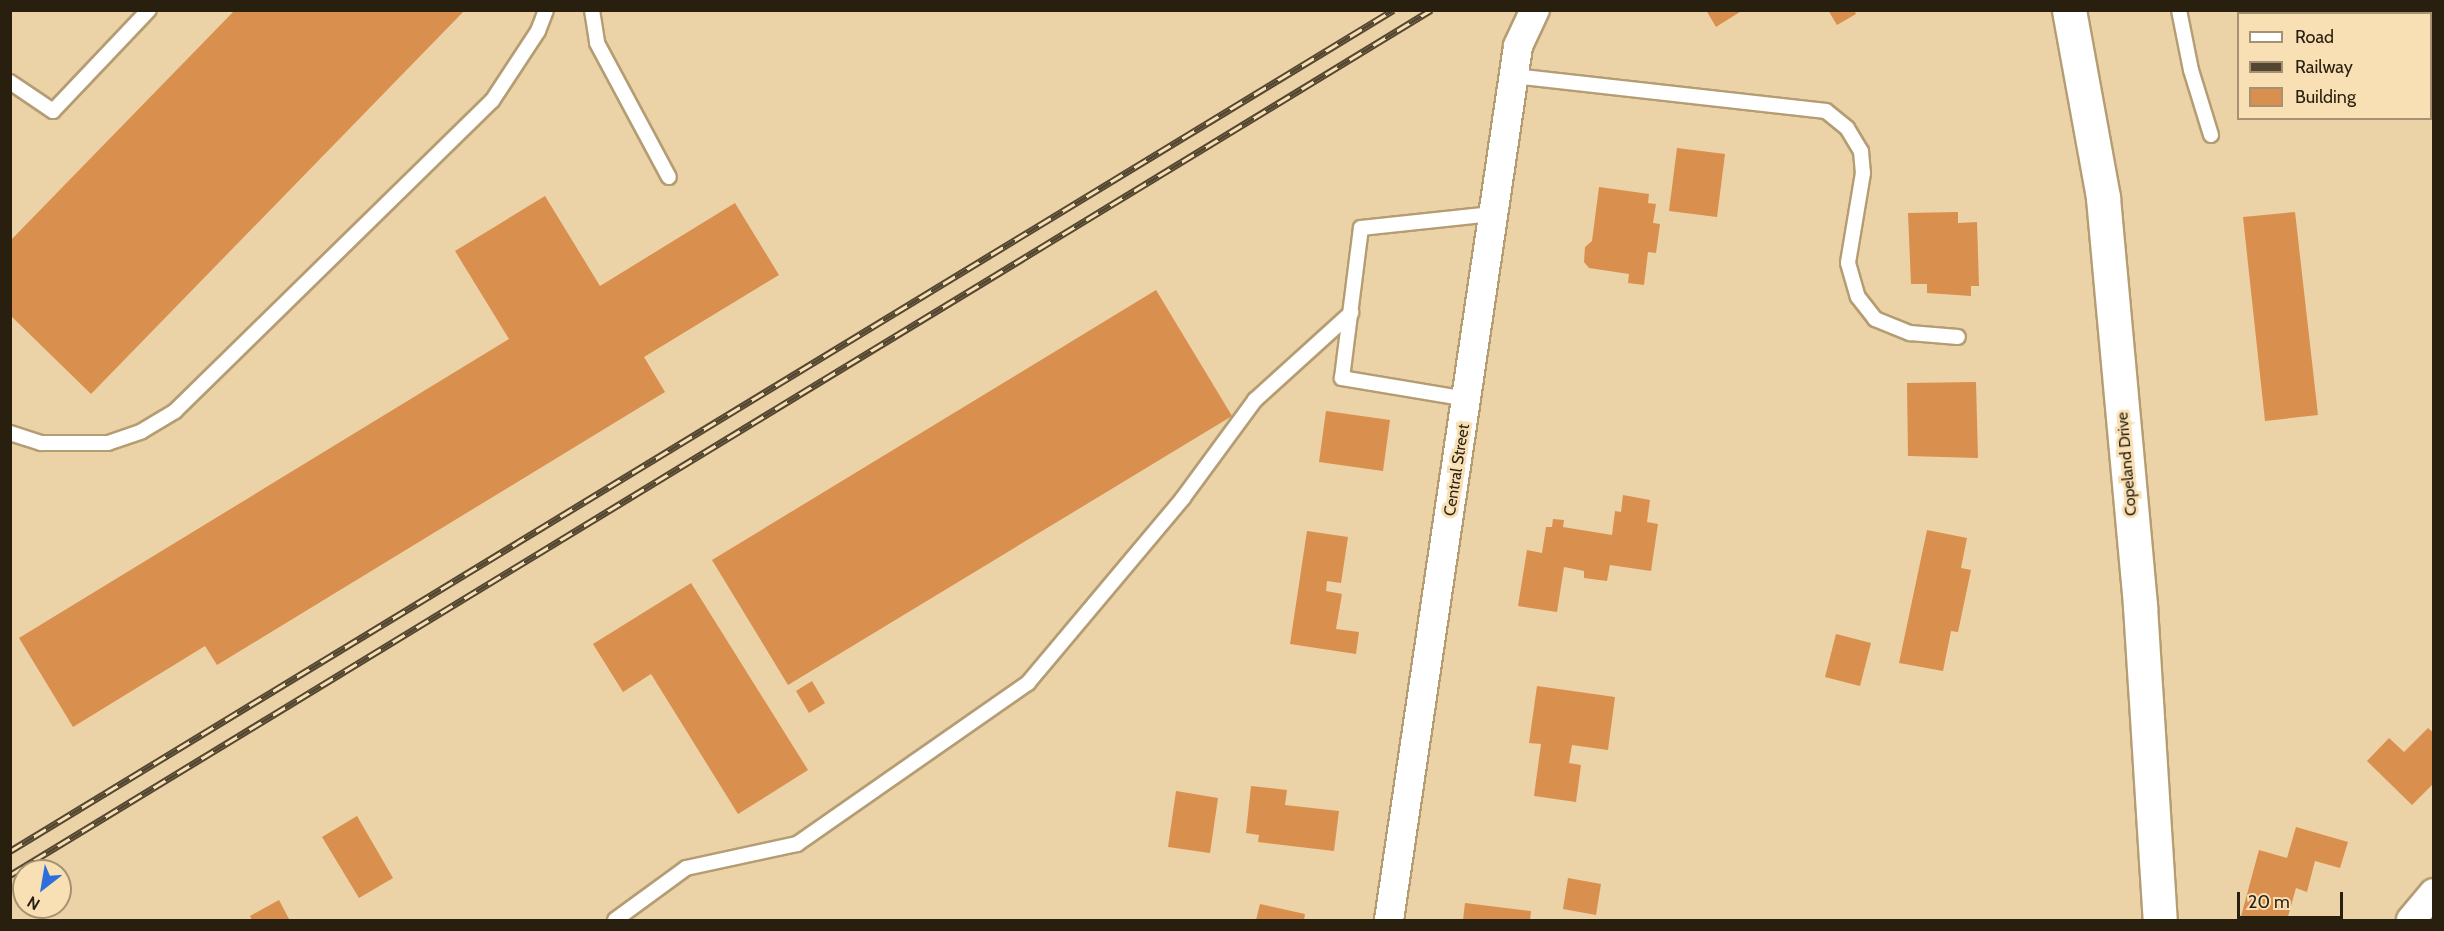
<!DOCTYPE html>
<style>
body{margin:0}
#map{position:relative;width:2444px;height:931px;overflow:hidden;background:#ecd2a7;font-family:Cabin,sans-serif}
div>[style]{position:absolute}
.building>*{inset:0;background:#d98f4d}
.roads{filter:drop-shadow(2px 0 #b59d73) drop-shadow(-2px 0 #b59d73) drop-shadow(0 2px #b59d73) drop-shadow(0 -2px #b59d73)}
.lane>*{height:14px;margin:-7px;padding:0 7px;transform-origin:7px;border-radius:7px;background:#fff}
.street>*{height:28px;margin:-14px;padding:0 14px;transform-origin:14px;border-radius:14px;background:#fff}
.secondary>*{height:33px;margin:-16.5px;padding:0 16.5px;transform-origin:16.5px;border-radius:16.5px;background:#fff}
.rail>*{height:7px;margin-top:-3.5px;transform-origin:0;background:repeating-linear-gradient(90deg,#f9dfb4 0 14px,#544731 0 28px);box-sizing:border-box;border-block:2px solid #544731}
span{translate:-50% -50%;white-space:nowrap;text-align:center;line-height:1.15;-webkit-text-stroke:6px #f9dfb4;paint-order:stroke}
.street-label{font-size:16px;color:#291f0f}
.frame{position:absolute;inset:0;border:12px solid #291f0f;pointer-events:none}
.legend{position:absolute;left:2237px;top:12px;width:195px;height:108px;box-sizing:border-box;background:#f9dfb4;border:2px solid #a69272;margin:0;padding:8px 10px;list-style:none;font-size:18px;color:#291f0f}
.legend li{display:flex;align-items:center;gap:12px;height:30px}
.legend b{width:30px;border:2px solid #a69272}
.north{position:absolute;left:12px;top:859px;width:60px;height:60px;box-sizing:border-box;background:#f9dfb4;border:2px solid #a69272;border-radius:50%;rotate:211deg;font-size:16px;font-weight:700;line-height:24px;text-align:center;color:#291f0f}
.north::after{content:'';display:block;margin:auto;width:21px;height:27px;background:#2f6fdc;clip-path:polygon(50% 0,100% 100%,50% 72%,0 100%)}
.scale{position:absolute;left:2237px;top:892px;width:106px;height:27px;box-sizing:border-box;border:3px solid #291f0f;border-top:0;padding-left:8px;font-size:18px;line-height:21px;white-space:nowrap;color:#291f0f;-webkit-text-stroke:4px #f9dfb4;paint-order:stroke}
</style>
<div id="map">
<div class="building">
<i style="clip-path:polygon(235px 10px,465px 10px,91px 394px,10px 315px,10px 241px)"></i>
<i style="clip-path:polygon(1706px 10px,1743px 10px,1716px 27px)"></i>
<i style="clip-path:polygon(1828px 10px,1854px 10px,1856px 14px,1837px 25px)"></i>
<i style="clip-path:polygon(1677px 148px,1725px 154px,1717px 217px,1669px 211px)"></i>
<i style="clip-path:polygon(1599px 187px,1649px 194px,1648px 203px,1656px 204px,1653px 223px,1660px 224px,1656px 253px,1648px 252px,1644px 285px,1628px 283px,1629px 274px,1589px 268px,1584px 262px,1585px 247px,1592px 241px)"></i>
<i style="clip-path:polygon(545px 196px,600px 286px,735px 203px,779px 275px,644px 357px,665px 392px,217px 665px,205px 646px,73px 727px,19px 638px,509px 339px,455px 251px)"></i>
<i style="clip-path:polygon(1958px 212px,1958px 223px,1977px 222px,1979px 286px,1971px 286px,1971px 296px,1927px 293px,1927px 284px,1911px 284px,1908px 213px)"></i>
<i style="clip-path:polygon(2295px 212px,2318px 415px,2265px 421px,2243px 217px)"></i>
<i style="clip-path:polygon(1156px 290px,1232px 416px,788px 685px,712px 560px)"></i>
<i style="clip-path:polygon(1976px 382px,1978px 458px,1908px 456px,1907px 383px)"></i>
<i style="clip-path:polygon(1326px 411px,1390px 420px,1383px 471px,1319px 462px)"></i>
<i style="clip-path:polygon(1623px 495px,1650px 500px,1647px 522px,1658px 524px,1651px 571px,1610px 565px,1607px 581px,1584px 578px,1584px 571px,1564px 567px,1557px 612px,1518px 606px,1527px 550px,1542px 553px,1546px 527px,1552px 527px,1553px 519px,1564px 520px,1563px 527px,1612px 535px,1615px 511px,1621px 512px)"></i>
<i style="clip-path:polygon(1927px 530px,1967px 538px,1961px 568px,1971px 570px,1958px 632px,1951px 631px,1943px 671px,1899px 663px)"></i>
<i style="clip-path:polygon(1307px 531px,1348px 537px,1341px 583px,1327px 581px,1326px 591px,1342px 594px,1336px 629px,1359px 632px,1356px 654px,1290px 644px)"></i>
<i style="clip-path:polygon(691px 583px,808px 770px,738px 814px,651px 674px,623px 692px,593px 644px)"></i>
<i style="clip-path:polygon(1836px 634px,1871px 643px,1860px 686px,1825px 677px)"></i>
<i style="clip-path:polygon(812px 681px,825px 703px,809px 713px,796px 691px)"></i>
<i style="clip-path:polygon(1537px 686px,1615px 697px,1608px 750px,1572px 745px,1569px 763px,1581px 765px,1576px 802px,1534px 796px,1541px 744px,1529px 743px)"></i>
<i style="clip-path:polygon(2428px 728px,2434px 733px,2434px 783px,2412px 805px,2367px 761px,2389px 738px,2404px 752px)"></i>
<i style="clip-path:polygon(1251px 786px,1287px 790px,1285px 805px,1339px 811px,1334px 851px,1258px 842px,1259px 835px,1246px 833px)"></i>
<i style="clip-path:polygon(1176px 791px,1218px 798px,1210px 853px,1168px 847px)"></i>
<i style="clip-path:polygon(357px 816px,393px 878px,359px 898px,322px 837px)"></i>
<i style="clip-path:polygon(2296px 827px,2348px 842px,2340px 868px,2315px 861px,2307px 892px,2296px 888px,2287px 920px,2240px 920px,2259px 850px,2287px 858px)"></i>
<i style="clip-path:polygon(1568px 878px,1601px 884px,1596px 915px,1563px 909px)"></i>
<i style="clip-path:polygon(279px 900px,289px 919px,252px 920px,250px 916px)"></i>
<i style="clip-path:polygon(1465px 903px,1531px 911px,1530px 920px,1463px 920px)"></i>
<i style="clip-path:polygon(1260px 904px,1305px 914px,1304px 920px,1256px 920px)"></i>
</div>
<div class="roads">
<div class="lane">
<i style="left:592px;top:10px;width:33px;rotate:81deg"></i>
<i style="left:597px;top:43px;width:152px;rotate:61.8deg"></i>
<i style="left:2179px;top:10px;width:61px;rotate:78.7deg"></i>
<i style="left:2191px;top:70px;width:68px;rotate:72.9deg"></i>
<i style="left:1514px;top:76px;width:314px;rotate:6.4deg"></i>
<i style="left:1826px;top:111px;width:27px;rotate:39deg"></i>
<i style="left:1847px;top:128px;width:27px;rotate:59deg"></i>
<i style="left:1861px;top:151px;width:22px;rotate:85deg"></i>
<i style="left:1863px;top:173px;width:91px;rotate:99.5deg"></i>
<i style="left:1848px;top:263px;width:35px;rotate:74deg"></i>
<i style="left:1858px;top:297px;width:28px;rotate:52deg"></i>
<i style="left:1875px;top:319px;width:38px;rotate:22deg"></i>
<i style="left:1910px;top:333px;width:48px;rotate:4.8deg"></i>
<i style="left:10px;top:82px;width:52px;rotate:34deg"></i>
<i style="left:53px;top:111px;width:139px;rotate:-46.5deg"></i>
<i style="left:1467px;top:399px;width:127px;rotate:-170.5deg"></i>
<i style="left:1342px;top:378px;width:151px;rotate:-82.8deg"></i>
<i style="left:1361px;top:228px;width:132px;rotate:-6.1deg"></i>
<i style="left:10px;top:433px;width:33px;rotate:18deg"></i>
<i style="left:41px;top:443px;width:67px"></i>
<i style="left:108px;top:443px;width:36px;rotate:-19deg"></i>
<i style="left:142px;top:431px;width:39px;rotate:-31deg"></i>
<i style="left:175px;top:411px;width:443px;rotate:-44.4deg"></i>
<i style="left:492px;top:101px;width:84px;rotate:-56.7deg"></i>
<i style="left:538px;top:31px;width:22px;rotate:-69deg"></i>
<i style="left:615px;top:920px;width:88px;rotate:-36.2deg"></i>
<i style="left:686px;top:868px;width:114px;rotate:-12.2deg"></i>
<i style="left:797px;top:844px;width:282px;rotate:-34.9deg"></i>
<i style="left:1028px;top:683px;width:241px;rotate:-50deg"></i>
<i style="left:1183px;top:498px;width:122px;rotate:-53.7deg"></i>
<i style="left:1255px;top:400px;width:130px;rotate:-42.2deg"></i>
</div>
<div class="street">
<i style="left:1389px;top:920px;width:883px;rotate:-81.6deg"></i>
<i style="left:1518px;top:46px;width:40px;rotate:-65deg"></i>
<i style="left:2411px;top:920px;width:35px;rotate:-50deg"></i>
</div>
<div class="secondary">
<i style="left:2069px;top:10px;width:191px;rotate:79.7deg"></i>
<i style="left:2103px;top:198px;width:410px;rotate:84.8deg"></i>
<i style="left:2140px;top:606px;width:315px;rotate:86.4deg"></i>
</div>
</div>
<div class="rail">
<i style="left:10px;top:851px;width:1619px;rotate:-31.3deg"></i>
<i style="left:10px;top:875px;width:1664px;rotate:-31.33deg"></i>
</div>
<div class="street-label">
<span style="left:2127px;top:464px;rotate:-95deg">Copeland Drive</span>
<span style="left:1457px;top:470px;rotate:-81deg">Central Street</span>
</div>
<div class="frame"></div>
<ul class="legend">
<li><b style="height:8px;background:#fff"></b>Road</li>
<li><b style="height:8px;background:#544731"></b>Railway</li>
<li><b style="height:16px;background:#d98f4d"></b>Building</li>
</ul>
<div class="north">N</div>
<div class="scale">20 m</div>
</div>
